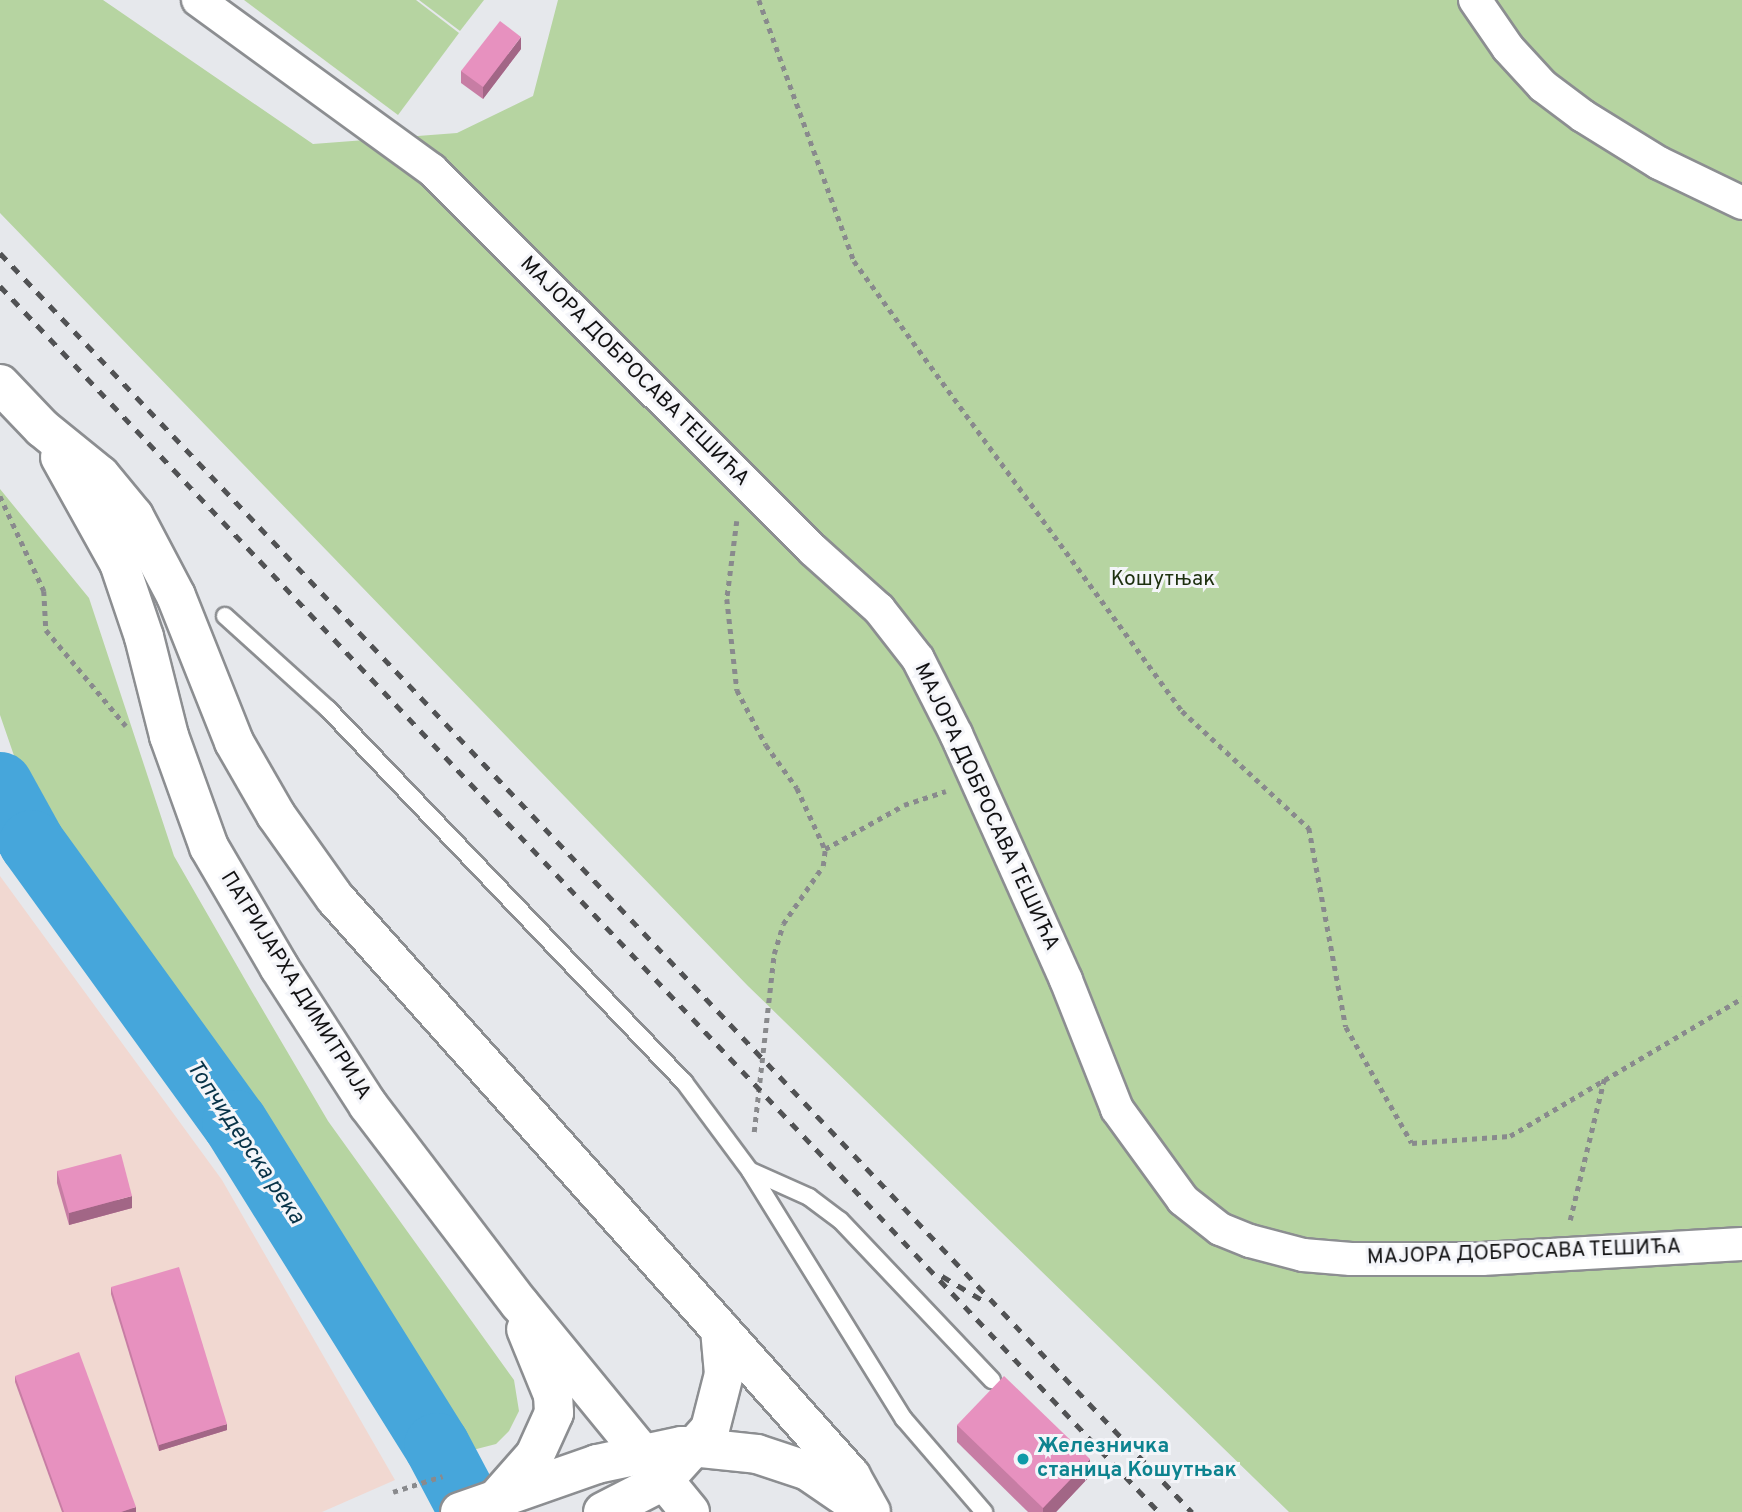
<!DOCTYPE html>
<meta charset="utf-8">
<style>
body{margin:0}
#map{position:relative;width:1742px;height:1512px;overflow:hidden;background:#e6e8ec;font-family:Overpass,sans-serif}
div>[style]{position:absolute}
.industrial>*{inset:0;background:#f1d8d1}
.green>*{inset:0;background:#b6d4a1}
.river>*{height:66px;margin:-33px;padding:0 33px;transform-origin:33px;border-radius:33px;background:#46a6db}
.path>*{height:4.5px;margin-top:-2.25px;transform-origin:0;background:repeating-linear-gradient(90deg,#898a8d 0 5px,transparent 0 10px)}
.roads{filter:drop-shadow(2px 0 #8c8e91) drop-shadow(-2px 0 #8c8e91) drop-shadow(0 2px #8c8e91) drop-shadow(0 -2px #8c8e91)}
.service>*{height:16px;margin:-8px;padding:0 8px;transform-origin:8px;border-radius:8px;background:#fff}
.minor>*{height:32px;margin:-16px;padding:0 16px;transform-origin:16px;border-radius:16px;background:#fff}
.secondary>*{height:38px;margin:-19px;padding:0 19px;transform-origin:19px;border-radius:19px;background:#fff}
.rail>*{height:5px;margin-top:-2.5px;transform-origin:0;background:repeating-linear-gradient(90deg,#515254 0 9px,transparent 0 18px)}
.wall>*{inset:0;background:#c77da4}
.shaded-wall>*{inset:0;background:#a26686}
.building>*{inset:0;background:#e791bf}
.dots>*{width:19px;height:19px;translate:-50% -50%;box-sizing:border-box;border:4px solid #f4f5f9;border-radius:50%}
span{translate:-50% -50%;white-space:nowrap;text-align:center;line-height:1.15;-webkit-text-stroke:6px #f4f5f9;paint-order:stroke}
.street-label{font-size:21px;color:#121213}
.park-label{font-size:21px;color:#1d300f}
.culture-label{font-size:21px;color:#0d838f;font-weight:700}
.left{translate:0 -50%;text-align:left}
.water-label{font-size:23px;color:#083348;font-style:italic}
</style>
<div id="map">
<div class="industrial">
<i style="clip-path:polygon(0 876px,222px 1180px,395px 1480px,322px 1512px,0 1512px)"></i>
</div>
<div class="green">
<i style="clip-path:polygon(0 0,103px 0,313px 144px,457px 133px,533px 96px,558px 0,1742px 0,1742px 1512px,1289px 1512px,748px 986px,0 213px)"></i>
<i style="clip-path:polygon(244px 0,416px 0,459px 33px,398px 115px)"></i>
<i style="clip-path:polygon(419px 0,484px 0,460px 31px)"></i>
<i style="clip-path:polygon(0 489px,89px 598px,174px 856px,251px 990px,328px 1121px,514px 1380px,519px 1411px,509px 1431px,496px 1444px,465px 1452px,291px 1162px,43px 815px,20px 773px,0 715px)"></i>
</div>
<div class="river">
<i style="left:0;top:785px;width:66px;rotate:61.1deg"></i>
<i style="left:32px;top:843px;width:346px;rotate:54.1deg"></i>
<i style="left:235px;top:1123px;width:381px;rotate:58deg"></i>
<i style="left:437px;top:1446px;width:75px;rotate:62.1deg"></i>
</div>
<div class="path">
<i style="left:759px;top:0;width:278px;rotate:70deg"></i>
<i style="left:854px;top:261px;width:557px;rotate:53.91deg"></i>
<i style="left:1182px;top:711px;width:173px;rotate:42.7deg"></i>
<i style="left:1309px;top:828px;width:202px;rotate:79.5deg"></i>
<i style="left:1346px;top:1027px;width:133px;rotate:60.4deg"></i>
<i style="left:1412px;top:1143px;width:98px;rotate:-4.1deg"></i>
<i style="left:1510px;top:1136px;width:270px;rotate:-30.7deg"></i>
<i style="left:0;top:496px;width:105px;rotate:65.1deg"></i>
<i style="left:44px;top:591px;width:39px;rotate:87deg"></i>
<i style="left:46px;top:630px;width:125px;rotate:50.2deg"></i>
<i style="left:737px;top:521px;width:79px;rotate:97.3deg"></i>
<i style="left:727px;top:599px;width:92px;rotate:83.7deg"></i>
<i style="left:737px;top:690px;width:62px;rotate:62.2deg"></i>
<i style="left:766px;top:745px;width:53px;rotate:54.2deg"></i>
<i style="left:797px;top:788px;width:67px;rotate:65.3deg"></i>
<i style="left:754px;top:1132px;width:179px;rotate:-83.6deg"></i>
<i style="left:774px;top:954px;width:31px;rotate:-73deg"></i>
<i style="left:783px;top:924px;width:70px;rotate:-55.4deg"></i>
<i style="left:823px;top:866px;width:17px;rotate:-83deg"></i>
<i style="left:825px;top:849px;width:90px;rotate:-29.1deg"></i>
<i style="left:904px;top:805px;width:44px;rotate:-18.4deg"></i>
<i style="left:1570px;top:1220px;width:145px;rotate:-76.4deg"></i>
<i style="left:393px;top:1492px;width:52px;rotate:-17.7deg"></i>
</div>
<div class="roads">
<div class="service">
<i style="left:225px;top:616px;width:139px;rotate:42.1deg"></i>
<i style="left:328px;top:709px;width:516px;rotate:46.34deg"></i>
<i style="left:684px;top:1082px;width:111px;rotate:53.4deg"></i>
<i style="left:750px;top:1171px;width:292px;rotate:58.2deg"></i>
<i style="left:904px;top:1419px;width:123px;rotate:49.3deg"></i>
<i style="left:751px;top:1171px;width:64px;rotate:24.1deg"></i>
<i style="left:809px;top:1197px;width:39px;rotate:37deg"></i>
<i style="left:840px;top:1220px;width:221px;rotate:46.5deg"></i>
</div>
<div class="minor">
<i style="left:198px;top:0;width:289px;rotate:36deg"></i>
<i style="left:432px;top:170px;width:538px;rotate:44.92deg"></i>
<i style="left:813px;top:550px;width:89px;rotate:41.8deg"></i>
<i style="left:879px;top:609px;width:63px;rotate:52deg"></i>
<i style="left:918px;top:659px;width:84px;rotate:63.1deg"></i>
<i style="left:956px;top:734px;width:269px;rotate:65.9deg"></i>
<i style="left:1066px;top:980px;width:139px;rotate:68.4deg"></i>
<i style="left:1117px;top:1109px;width:112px;rotate:54deg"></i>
<i style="left:1183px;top:1200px;width:47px;rotate:38.1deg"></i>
<i style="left:1220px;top:1229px;width:32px;rotate:22deg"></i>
<i style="left:1250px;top:1241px;width:55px;rotate:14.8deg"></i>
<i style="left:1303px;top:1255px;width:48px;rotate:4.8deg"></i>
<i style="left:1351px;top:1259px;width:131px"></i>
<i style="left:1482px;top:1259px;width:260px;rotate:-3.3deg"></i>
<i style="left:1475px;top:0;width:58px;rotate:55.5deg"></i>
<i style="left:1508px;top:48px;width:52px;rotate:47.4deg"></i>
<i style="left:1543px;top:86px;width:50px;rotate:36.9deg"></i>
<i style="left:1583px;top:116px;width:89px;rotate:31.7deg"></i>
<i style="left:1659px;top:163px;width:92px;rotate:25.7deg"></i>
</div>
<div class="secondary">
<i style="left:0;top:384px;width:61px;rotate:46.3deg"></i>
<i style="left:42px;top:428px;width:75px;rotate:39deg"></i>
<i style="left:100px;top:475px;width:53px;rotate:50.3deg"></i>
<i style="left:134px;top:516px;width:90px;rotate:62.3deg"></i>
<i style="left:176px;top:596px;width:157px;rotate:68.3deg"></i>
<i style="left:234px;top:742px;width:84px;rotate:60.1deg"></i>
<i style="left:276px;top:815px;width:102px;rotate:54.6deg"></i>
<i style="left:335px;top:898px;width:775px;rotate:48.24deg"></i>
<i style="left:851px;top:1476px;width:41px;rotate:60.9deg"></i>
<i style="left:60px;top:457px;width:121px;rotate:60.9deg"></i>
<i style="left:119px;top:563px;width:78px;rotate:71.3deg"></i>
<i style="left:144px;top:637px;width:102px;rotate:75.8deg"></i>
<i style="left:169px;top:736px;width:118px;rotate:70.2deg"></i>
<i style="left:209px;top:847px;width:139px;rotate:59.7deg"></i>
<i style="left:279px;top:967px;width:164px;rotate:57.2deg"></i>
<i style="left:368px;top:1105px;width:249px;rotate:52.7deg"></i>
<i style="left:519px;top:1303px;width:270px;rotate:50.7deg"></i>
<i style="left:498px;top:1497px;width:56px;rotate:-48.6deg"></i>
<i style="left:535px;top:1455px;width:46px;rotate:-65.7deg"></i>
<i style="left:554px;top:1413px;width:18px;rotate:-93deg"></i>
<i style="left:553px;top:1395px;width:71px;rotate:-112.2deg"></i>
<i style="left:460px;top:1512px;width:145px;rotate:-19.3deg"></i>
<i style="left:597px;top:1464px;width:87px;rotate:-12deg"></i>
<i style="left:682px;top:1446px;width:75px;rotate:6.1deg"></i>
<i style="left:757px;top:1454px;width:54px;rotate:18.4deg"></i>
<i style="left:808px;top:1471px;width:58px;rotate:34.5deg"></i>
<i style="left:603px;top:1512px;width:68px;rotate:-27.3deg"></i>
<i style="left:663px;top:1481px;width:70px;rotate:-47.9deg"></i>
<i style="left:710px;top:1429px;width:57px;rotate:-75.7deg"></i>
<i style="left:724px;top:1374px;width:45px;rotate:-95.1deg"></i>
</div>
</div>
<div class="rail">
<i style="left:0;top:253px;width:1734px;rotate:46.57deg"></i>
<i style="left:0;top:286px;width:1687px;rotate:46.61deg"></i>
<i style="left:942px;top:1276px;width:49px;rotate:30.8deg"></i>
</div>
<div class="wall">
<i style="clip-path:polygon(521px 49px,483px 99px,461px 83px,461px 71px)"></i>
<i style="clip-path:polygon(57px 1171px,132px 1208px,69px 1225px,57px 1183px)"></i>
<i style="clip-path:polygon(111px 1287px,227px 1430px,159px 1451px,111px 1294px)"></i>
<i style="clip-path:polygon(15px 1376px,136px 1512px,62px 1512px,15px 1382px)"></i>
<i style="clip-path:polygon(957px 1425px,1090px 1476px,1056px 1512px,1028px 1512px,957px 1442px)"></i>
</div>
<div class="shaded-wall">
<i style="clip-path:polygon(521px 37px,521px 49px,483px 99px,483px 87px)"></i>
<i style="clip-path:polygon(132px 1196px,132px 1208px,69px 1225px,69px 1213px)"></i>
<i style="clip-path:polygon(227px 1424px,227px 1430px,159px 1451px,159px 1445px)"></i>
<i style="clip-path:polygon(1090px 1459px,1090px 1476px,1056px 1512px,1043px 1512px,1043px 1508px)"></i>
<i style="clip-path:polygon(136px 1507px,136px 1512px,121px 1512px)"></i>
</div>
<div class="building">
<i style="clip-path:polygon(500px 21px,521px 37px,483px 87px,461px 71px)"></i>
<i style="clip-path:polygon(121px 1154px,132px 1196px,69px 1213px,57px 1171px)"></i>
<i style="clip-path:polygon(179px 1267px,227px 1424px,159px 1445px,111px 1287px)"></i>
<i style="clip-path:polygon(79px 1352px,136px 1507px,121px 1512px,64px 1512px,15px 1376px)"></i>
<i style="clip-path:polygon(1004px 1376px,1090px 1459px,1043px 1508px,957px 1425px)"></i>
</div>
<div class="dots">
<i style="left:1023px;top:1459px;background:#0f9aa8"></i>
</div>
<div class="street-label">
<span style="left:634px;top:372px;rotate:45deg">МАЈОРА ДОБРОСАВА ТЕШИЋА</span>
<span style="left:986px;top:807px;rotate:65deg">МАЈОРА ДОБРОСАВА ТЕШИЋА</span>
<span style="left:295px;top:986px;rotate:58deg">ПАТРИЈАРХА ДИМИТРИЈА</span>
<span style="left:1524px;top:1253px;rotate:-2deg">МАЈОРА ДОБРОСАВА ТЕШИЋА</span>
</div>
<div class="park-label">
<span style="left:1163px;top:580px">Кошутњак</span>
</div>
<div class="culture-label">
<span class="left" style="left:1037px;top:1459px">Железничка<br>станица Кошутњак</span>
</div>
<div class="water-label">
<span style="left:244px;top:1143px;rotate:56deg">Топчидерска река</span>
</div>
</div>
